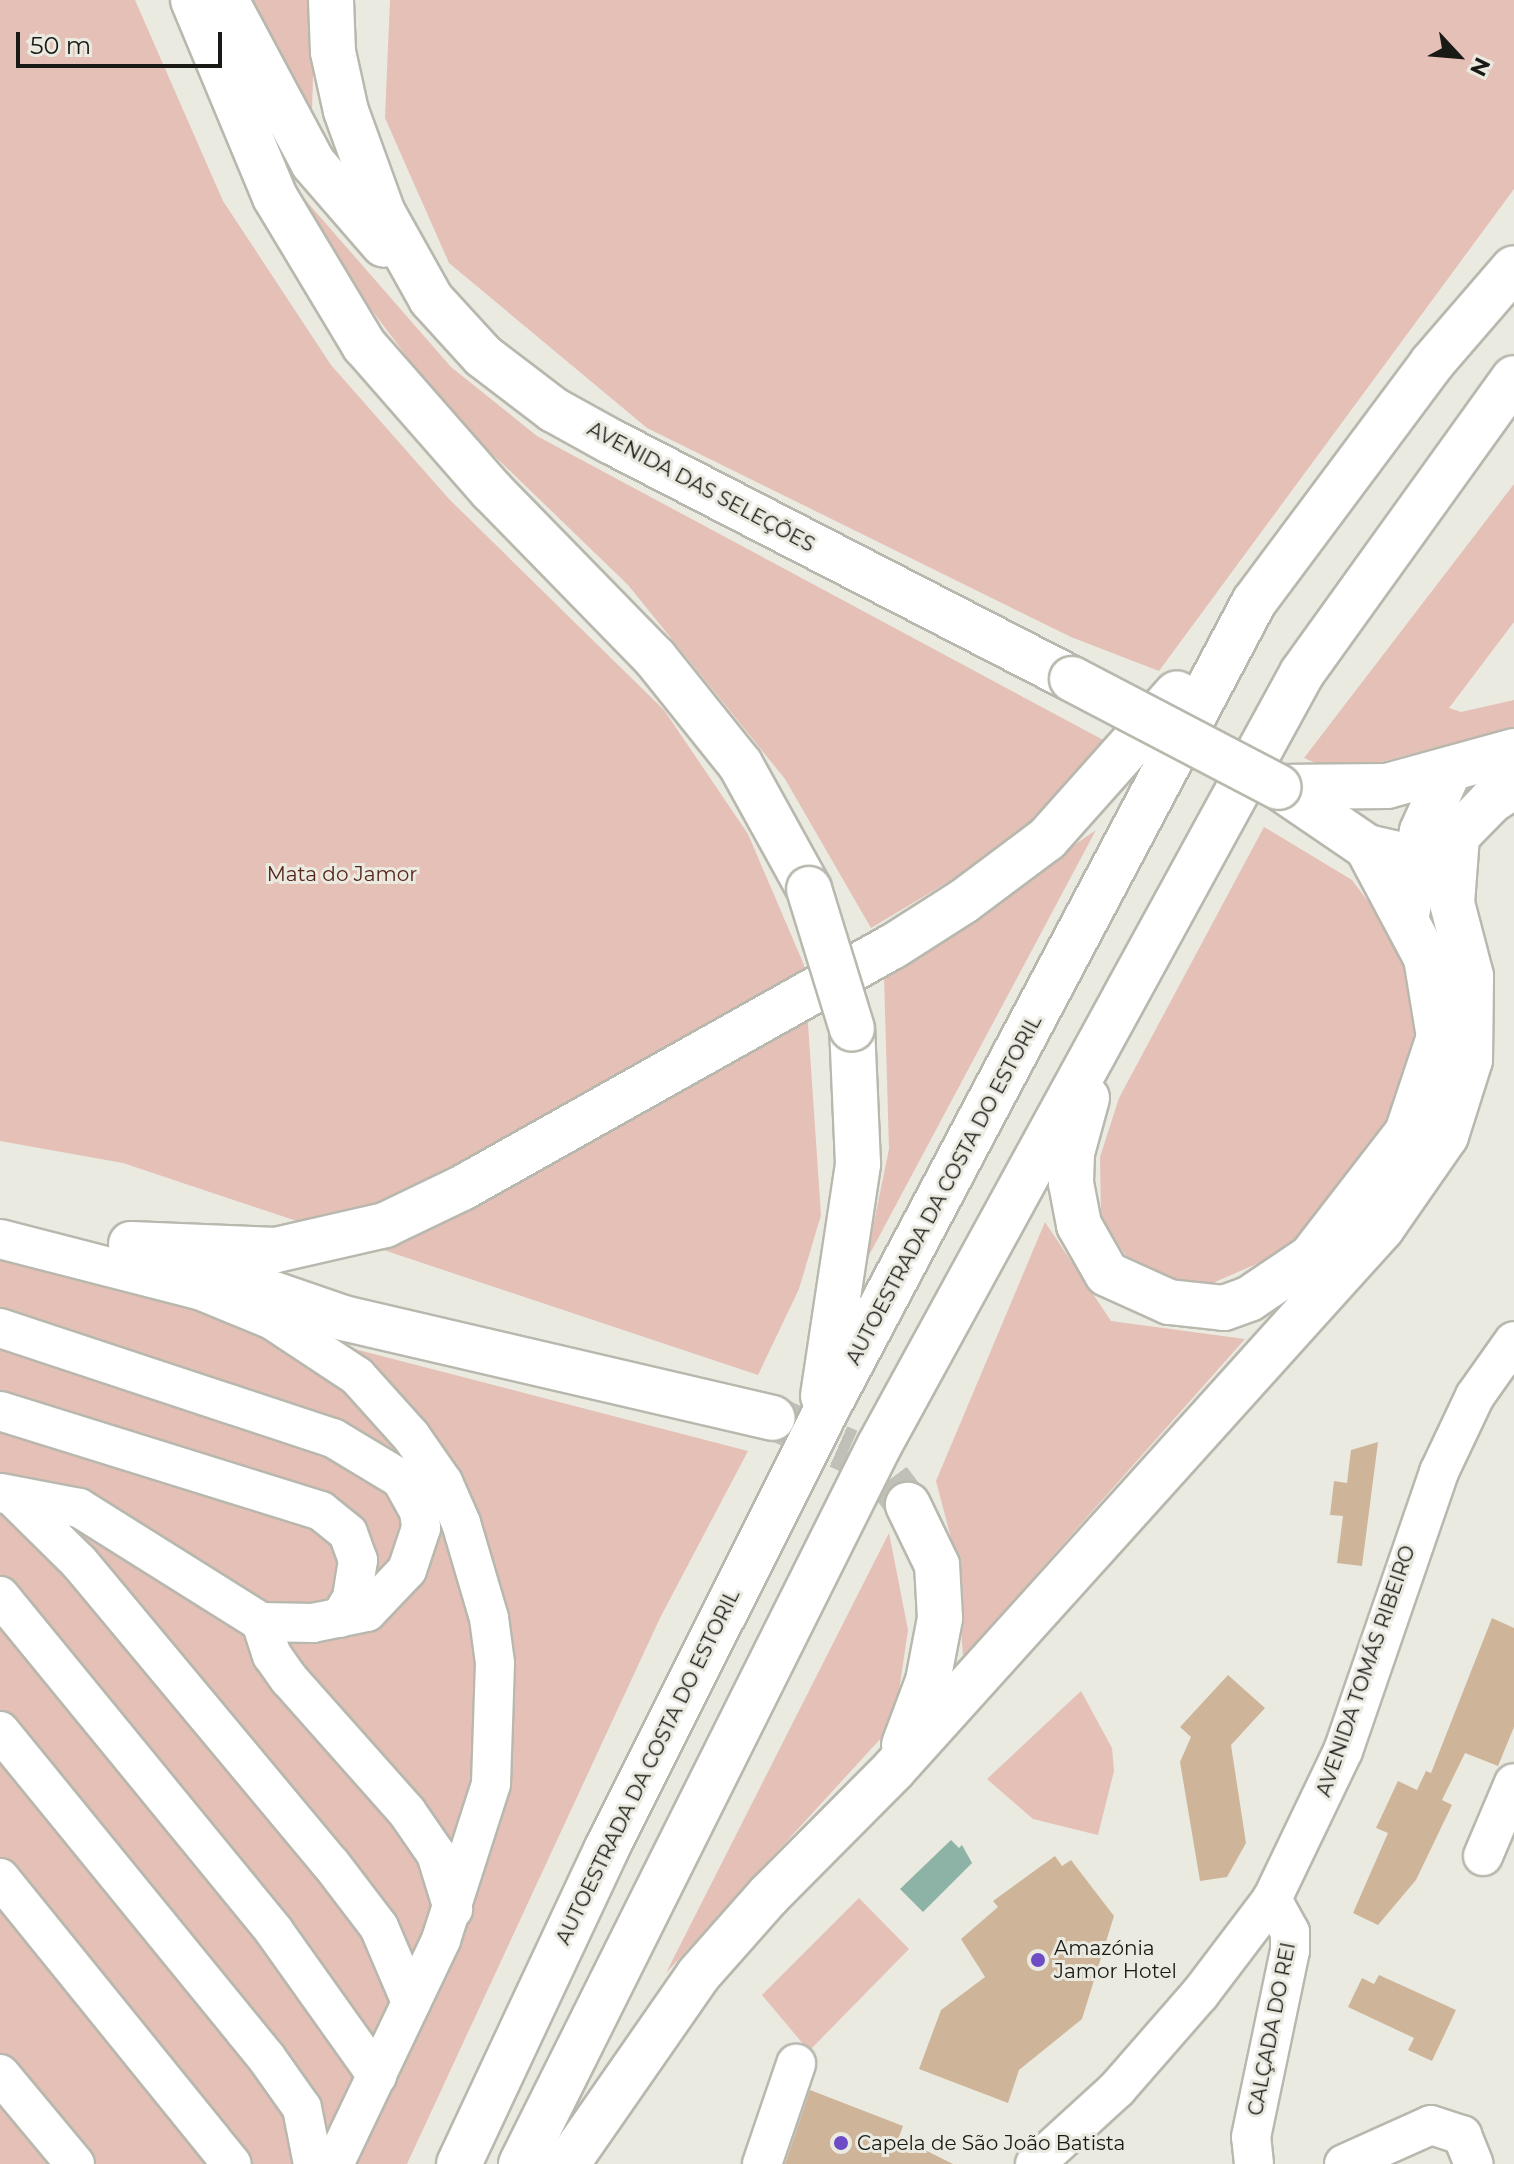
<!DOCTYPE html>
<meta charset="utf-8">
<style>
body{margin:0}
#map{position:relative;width:1514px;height:2164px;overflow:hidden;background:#ebeae1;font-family:Montserrat,sans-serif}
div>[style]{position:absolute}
.green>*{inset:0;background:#e4c0b7}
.water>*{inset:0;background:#8cb3a5}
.building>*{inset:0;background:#ceb59a}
.highway-tunnel>*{height:44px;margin-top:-22px;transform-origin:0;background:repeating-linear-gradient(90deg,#c1c0b8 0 44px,transparent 0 66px)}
.roads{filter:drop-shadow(2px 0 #b9b8ae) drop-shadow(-2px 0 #b9b8ae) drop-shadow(0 2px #b9b8ae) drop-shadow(0 -2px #b9b8ae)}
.minor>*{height:38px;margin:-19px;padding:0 19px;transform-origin:19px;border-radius:19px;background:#fff}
.major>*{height:44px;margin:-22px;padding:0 22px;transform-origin:22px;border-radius:22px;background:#fff}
.highway>*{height:44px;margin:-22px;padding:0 22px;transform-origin:22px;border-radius:22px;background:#fff}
.bridges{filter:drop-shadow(2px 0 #b9b8ae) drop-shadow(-2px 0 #b9b8ae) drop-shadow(0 2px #b9b8ae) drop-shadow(0 -2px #b9b8ae)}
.major-bridge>*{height:44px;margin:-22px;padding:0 22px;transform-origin:22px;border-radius:22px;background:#fff}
.highway-bridge>*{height:44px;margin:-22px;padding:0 22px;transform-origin:22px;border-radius:22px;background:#fff}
.dots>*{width:22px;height:22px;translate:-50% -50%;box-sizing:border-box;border:4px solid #ebeae1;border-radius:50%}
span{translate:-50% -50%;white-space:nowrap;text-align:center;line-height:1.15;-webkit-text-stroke:6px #ebeae1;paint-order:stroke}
.street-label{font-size:20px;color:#191915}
.park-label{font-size:20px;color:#562519}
.poi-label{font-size:20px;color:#191915}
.left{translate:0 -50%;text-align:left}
.north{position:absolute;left:1418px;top:16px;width:80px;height:80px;-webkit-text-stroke:6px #ebeae1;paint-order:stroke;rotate:116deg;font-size:22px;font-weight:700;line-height:32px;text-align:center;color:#191915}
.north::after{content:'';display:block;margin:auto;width:28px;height:36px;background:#191915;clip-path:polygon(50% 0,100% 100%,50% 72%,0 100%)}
.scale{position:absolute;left:16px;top:32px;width:206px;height:36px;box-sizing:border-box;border:4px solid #191915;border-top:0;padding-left:10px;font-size:24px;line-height:28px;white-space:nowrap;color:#191915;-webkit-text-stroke:6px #ebeae1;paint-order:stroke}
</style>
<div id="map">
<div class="green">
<i style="clip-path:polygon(0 0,135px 0,223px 201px,331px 365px,449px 499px,664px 710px,748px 834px,804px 965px,821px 1215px,799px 1289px,758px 1375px,123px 1163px,0 1141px)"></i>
<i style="clip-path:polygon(244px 0,315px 0,312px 111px)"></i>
<i style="clip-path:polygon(390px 0,1514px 0,1514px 189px,1159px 671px,1071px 637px,647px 428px,449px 263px,385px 118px)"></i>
<i style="clip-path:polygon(294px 187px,451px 367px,537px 436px,1107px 742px,1013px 843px,871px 928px,785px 779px,628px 585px,446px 409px,344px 273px)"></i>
<i style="clip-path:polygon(1514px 484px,1514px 622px,1449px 708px,1461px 712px,1514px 700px,1514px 727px,1339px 773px,1304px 758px)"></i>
<i style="clip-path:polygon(1264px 827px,1352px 880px,1406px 952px,1422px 1011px,1411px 1065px,1381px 1132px,1332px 1210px,1268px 1259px,1208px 1285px,1169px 1278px,1127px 1258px,1101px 1216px,1100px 1157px,1119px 1098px)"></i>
<i style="clip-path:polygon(1096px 830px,866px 1261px,889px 1149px,884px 977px)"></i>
<i style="clip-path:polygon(1045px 1222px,1111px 1321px,1245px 1339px,963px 1657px,956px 1557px,936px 1481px)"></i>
<i style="clip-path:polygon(0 1257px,748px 1451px,660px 1618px,407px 2164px,0 2164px)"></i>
<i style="clip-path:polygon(889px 1533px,908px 1630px,894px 1724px,666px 1973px)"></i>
<i style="clip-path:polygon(1081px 1691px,1112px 1748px,1114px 1771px,1098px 1835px,1033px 1819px,987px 1779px)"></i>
<i style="clip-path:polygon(859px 1898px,909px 1949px,809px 2051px,762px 1995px)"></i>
</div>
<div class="water">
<i style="clip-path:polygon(951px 1840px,959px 1848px,962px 1845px,972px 1863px,923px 1912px,900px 1889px)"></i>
</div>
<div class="building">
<i style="clip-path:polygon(1378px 1442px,1362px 1566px,1337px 1563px,1343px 1516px,1330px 1515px,1334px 1481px,1347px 1483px,1351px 1450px)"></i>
<i style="clip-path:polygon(1492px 1618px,1514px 1628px,1514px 1727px,1498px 1766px,1465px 1753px,1442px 1800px,1452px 1805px,1416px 1880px,1378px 1925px,1353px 1913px,1388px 1833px,1376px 1828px,1398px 1781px,1417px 1790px,1426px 1771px,1431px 1773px)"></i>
<i style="clip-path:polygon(1228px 1675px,1265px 1708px,1231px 1745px,1246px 1843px,1227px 1877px,1200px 1881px,1180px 1762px,1191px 1737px,1180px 1727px)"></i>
<i style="clip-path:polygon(1055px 1856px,1062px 1866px,1071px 1860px,1114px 1916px,1082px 2019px,1019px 2070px,1008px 2103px,919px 2069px,941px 2010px,985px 1977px,961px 1939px,998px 1907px,993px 1901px)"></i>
<i style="clip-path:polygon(1379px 1975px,1456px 2010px,1432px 2061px,1408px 2050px,1414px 2038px,1348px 2007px,1362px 1978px,1374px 1984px)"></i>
<i style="clip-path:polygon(810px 2090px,903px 2126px,899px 2137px,953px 2164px,785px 2164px)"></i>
</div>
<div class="highway-tunnel">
<i style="left:778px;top:1420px;width:77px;rotate:23.6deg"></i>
<i style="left:849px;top:1451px;width:49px;rotate:35.9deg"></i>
<i style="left:889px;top:1480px;width:31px;rotate:53deg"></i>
</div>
<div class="roads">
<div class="minor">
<i style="left:0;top:1239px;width:205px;rotate:14.4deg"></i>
<i style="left:199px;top:1290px;width:79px;rotate:22.3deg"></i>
<i style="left:272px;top:1320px;width:102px;rotate:33.4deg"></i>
<i style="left:357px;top:1376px;width:81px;rotate:48deg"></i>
<i style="left:411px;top:1436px;width:56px;rotate:55.2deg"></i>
<i style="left:443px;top:1482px;width:45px;rotate:66.3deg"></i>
<i style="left:461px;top:1523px;width:99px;rotate:73.6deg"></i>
<i style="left:489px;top:1618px;width:45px;rotate:82.4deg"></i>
<i style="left:495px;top:1663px;width:121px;rotate:91.9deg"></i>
<i style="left:491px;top:1784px;width:164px;rotate:107.8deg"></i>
<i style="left:441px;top:1940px;width:248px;rotate:115.5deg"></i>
<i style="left:0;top:1328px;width:351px;rotate:18.3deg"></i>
<i style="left:333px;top:1438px;width:79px;rotate:31.1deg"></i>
<i style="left:401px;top:1479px;width:37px;rotate:61deg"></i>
<i style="left:419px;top:1511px;width:17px;rotate:83deg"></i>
<i style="left:421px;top:1528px;width:44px;rotate:108.4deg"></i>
<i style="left:407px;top:1570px;width:58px;rotate:133.6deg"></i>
<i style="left:367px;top:1612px;width:55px;rotate:168.5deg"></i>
<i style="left:313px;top:1623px;width:52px;rotate:-178.9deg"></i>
<i style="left:261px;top:1622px;width:215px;rotate:-147.9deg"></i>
<i style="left:79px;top:1508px;width:80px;rotate:-169.2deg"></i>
<i style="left:0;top:1411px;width:336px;rotate:17.3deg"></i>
<i style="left:321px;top:1511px;width:35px;rotate:39deg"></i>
<i style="left:348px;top:1533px;width:29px;rotate:70deg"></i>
<i style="left:358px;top:1560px;width:38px;rotate:99deg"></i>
<i style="left:352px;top:1598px;width:23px;rotate:121deg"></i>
<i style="left:12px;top:1496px;width:94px;rotate:44.6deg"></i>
<i style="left:79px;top:1562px;width:393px;rotate:50.2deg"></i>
<i style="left:331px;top:1864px;width:79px;rotate:52.7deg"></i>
<i style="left:379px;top:1927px;width:82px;rotate:66.9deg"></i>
<i style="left:0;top:1596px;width:433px;rotate:50.7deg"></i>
<i style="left:274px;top:1931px;width:178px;rotate:54.6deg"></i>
<i style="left:261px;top:1622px;width:35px;rotate:72deg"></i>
<i style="left:272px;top:1655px;width:29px;rotate:55deg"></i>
<i style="left:289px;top:1679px;width:178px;rotate:48.4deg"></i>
<i style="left:407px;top:1812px;width:51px;rotate:55.4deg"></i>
<i style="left:436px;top:1854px;width:58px;rotate:72.8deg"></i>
<i style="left:0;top:1731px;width:421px;rotate:50.8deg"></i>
<i style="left:266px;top:2057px;width:62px;rotate:54.8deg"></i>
<i style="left:302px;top:2108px;width:57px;rotate:78.9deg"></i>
<i style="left:1483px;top:1856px;width:79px;rotate:-67deg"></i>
<i style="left:0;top:1878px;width:368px;rotate:51deg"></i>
<i style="left:0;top:2074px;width:117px;rotate:50.2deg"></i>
<i style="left:762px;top:2164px;width:106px;rotate:-71.2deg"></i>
<i style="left:1035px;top:2164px;width:111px;rotate:-42.4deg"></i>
<i style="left:1117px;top:2089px;width:126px;rotate:-48.9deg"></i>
<i style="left:1200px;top:1994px;width:119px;rotate:-52.8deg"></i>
<i style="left:1272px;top:1899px;width:164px;rotate:-64.4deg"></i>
<i style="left:1343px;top:1751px;width:295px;rotate:-71deg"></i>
<i style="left:1439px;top:1472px;width:84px;rotate:-64.7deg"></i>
<i style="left:1475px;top:1396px;width:67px;rotate:-54.7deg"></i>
<i style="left:1254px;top:2164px;width:27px;rotate:-96deg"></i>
<i style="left:1251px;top:2137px;width:190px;rotate:-78.2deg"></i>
<i style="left:1290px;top:1951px;width:19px;rotate:-90deg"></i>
<i style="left:1290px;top:1932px;width:38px;rotate:-119deg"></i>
<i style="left:1344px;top:2164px;width:95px;rotate:-24.1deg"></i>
<i style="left:1431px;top:2125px;width:33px;rotate:18deg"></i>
<i style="left:1462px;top:2135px;width:31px;rotate:68deg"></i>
</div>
<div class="major">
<i style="left:226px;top:0;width:185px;rotate:61.9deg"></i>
<i style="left:313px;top:163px;width:108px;rotate:49.1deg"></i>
<i style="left:331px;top:0;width:52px;rotate:87.8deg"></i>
<i style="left:333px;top:52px;width:60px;rotate:77.6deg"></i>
<i style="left:346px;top:111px;width:109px;rotate:70.1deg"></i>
<i style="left:383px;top:213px;width:98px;rotate:60.8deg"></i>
<i style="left:431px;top:299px;width:77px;rotate:47.6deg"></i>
<i style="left:483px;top:356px;width:89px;rotate:37.3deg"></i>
<i style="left:554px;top:410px;width:66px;rotate:28.9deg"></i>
<i style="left:612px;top:442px;width:517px;rotate:27.26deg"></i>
<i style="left:1279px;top:787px;width:107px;rotate:34.3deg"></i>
<i style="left:1367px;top:847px;width:49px;rotate:12.9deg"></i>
<i style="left:1415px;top:858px;width:47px;rotate:-27.6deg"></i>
<i style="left:1457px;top:836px;width:49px;rotate:-45.8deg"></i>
<i style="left:1491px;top:801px;width:27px;rotate:-33deg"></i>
<i style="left:1279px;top:787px;width:108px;rotate:-0.5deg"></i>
<i style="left:1387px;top:786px;width:132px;rotate:-15.4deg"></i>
</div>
<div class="highway">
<i style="left:193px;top:0;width:213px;rotate:67.4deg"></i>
<i style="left:275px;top:197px;width:173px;rotate:59deg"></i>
<i style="left:364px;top:345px;width:194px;rotate:48.8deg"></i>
<i style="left:492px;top:491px;width:233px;rotate:45.7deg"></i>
<i style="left:655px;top:658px;width:136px;rotate:51.3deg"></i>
<i style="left:740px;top:764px;width:143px;rotate:61.1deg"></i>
<i style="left:1407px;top:915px;width:85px;rotate:-79.9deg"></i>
<i style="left:1422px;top:831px;width:68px;rotate:-65.7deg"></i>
<i style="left:1087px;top:1098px;width:57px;rotate:105.3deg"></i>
<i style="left:1072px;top:1153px;width:30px;rotate:92deg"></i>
<i style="left:1071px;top:1183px;width:43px;rotate:79.2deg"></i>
<i style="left:1079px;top:1225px;width:56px;rotate:60.3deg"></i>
<i style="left:1107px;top:1274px;width:68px;rotate:24.3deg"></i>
<i style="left:1169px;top:1302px;width:55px;rotate:6.2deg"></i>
<i style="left:1224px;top:1308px;width:27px;rotate:-20deg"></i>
<i style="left:1249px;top:1299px;width:75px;rotate:-34.1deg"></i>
<i style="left:1311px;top:1257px;width:157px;rotate:-52.3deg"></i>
<i style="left:1407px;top:1133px;width:101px;rotate:-71.6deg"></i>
<i style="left:1439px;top:1037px;width:80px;rotate:-99.3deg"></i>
<i style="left:1426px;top:958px;width:126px;rotate:-118deg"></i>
<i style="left:131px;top:1244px;width:145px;rotate:2.4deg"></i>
<i style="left:276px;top:1250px;width:112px;rotate:-12.9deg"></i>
<i style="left:385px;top:1225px;width:85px;rotate:-25.7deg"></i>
<i style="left:462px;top:1188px;width:493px;rotate:-29.3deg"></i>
<i style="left:892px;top:947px;width:85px;rotate:-32.6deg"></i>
<i style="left:964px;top:901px;width:104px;rotate:-36.8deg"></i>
<i style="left:1047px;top:839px;width:195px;rotate:-48.3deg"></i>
<i style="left:175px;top:1260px;width:178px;rotate:19deg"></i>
<i style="left:343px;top:1318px;width:441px;rotate:13.1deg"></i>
<i style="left:823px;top:1396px;width:235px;rotate:-81.4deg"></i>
<i style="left:858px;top:1164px;width:135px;rotate:-92.5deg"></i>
<i style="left:904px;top:1745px;width:68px;rotate:-69.4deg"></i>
<i style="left:928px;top:1681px;width:64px;rotate:-79.2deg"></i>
<i style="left:940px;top:1618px;width:53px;rotate:-93.2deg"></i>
<i style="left:937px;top:1565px;width:67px;rotate:-115.8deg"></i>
<i style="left:459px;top:2164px;width:347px;rotate:-64.9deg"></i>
<i style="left:606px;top:1850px;width:479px;rotate:-63.4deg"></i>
<i style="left:820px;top:1422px;width:928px;rotate:-62.11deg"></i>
<i style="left:1254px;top:602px;width:298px;rotate:-53.3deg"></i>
<i style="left:1432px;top:363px;width:125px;rotate:-49.2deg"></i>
<i style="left:521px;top:2164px;width:802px;rotate:-63.5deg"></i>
<i style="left:879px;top:1446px;width:881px;rotate:-61.31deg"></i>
<i style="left:1302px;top:673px;width:363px;rotate:-54.3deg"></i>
<i style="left:567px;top:2164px;width:231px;rotate:-55.2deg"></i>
<i style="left:699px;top:1974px;width:106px;rotate:-48.5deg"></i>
<i style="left:769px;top:1895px;width:177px;rotate:-45.2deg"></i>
<i style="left:894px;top:1769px;width:729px;rotate:-47.95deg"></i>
<i style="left:1382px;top:1228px;width:112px;rotate:-55.2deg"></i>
<i style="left:1446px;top:1136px;width:80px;rotate:-72.5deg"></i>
<i style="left:1470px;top:1060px;width:84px;rotate:-89.3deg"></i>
<i style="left:1471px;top:976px;width:75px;rotate:-104.6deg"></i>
<i style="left:1452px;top:903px;width:67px;rotate:-85.7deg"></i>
</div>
</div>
<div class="bridges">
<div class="major-bridge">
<i style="left:1072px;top:679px;width:233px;rotate:27.6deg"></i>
</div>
<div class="highway-bridge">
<i style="left:809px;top:889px;width:146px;rotate:72.9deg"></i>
</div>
</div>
<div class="dots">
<i style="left:1038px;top:1960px;background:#6e4cc5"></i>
<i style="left:841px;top:2143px;background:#6e4cc5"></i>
</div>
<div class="street-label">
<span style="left:701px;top:487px;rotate:28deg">AVENIDA DAS SELEÇÕES</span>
<span style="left:944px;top:1190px;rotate:-62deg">AUTOESTRADA DA COSTA DO ESTORIL</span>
<span style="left:1366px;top:1671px;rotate:-71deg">AVENIDA TOMÁS RIBEIRO</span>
<span style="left:648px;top:1767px;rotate:-64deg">AUTOESTRADA DA COSTA DO ESTORIL</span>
<span style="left:1272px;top:2029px;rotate:-79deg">CALÇADA DO REI</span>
</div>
<div class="park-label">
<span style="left:342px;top:874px">Mata do Jamor</span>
</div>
<div class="poi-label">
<span class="left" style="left:1054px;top:1960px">Amazónia<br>Jamor Hotel</span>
<span class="left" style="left:857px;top:2143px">Capela de São João Batista</span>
</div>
<div class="north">N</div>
<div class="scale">50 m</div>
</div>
